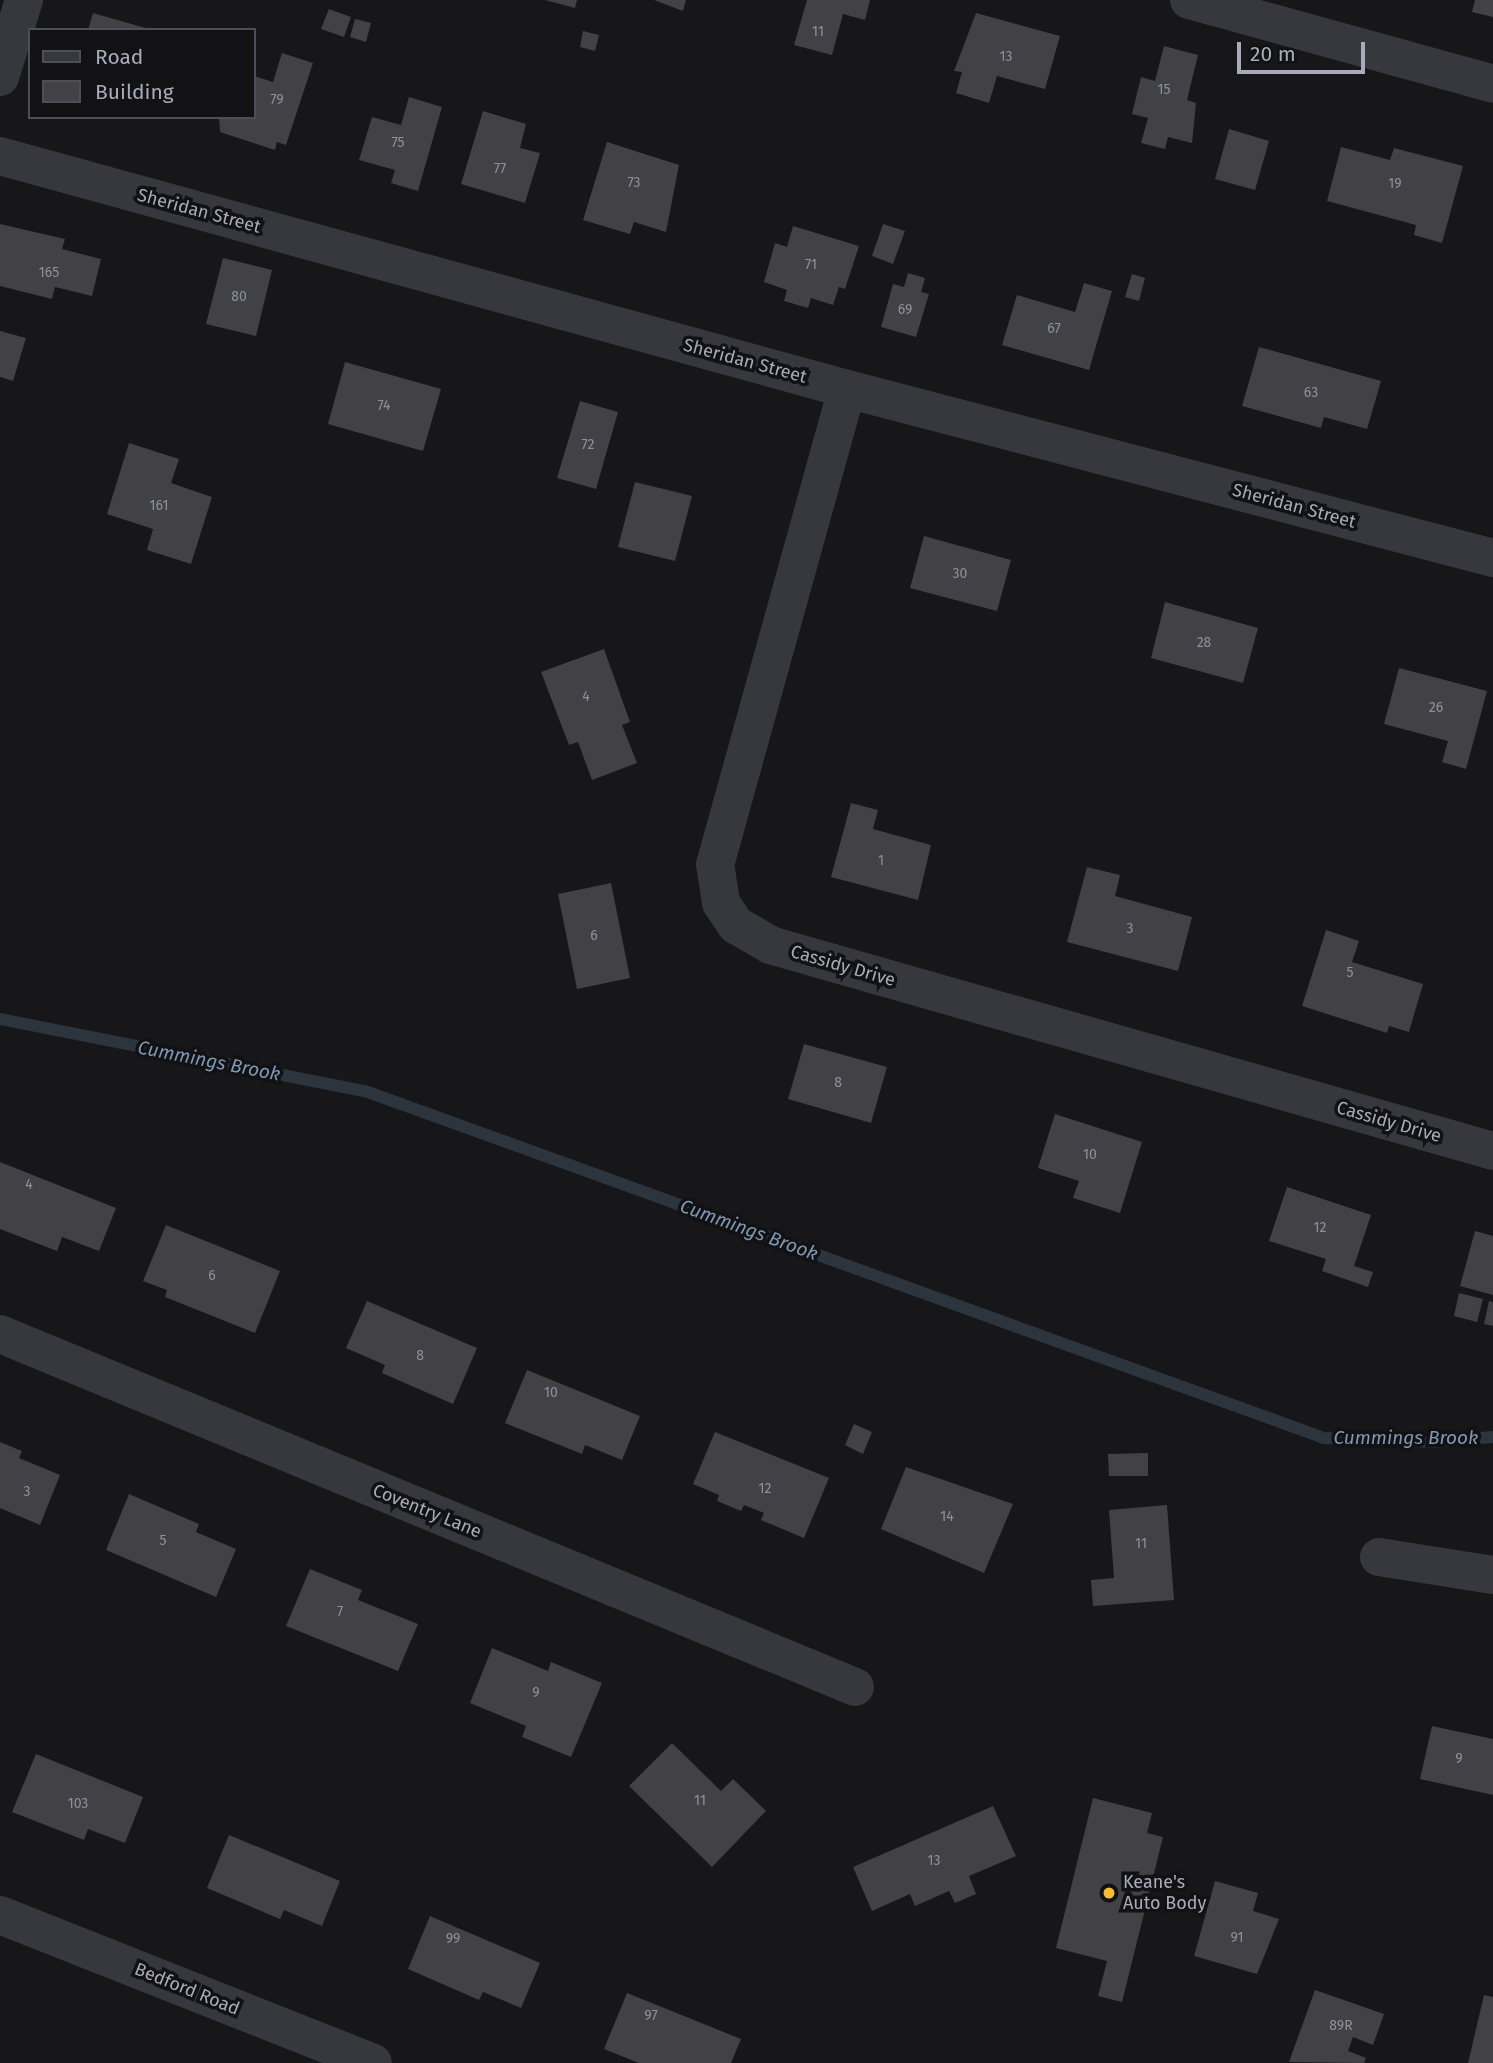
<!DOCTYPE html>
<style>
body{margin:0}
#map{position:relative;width:1493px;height:2063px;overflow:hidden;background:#171619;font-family:"Fira Sans",sans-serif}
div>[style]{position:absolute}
.stream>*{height:12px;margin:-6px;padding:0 6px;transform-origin:6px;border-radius:6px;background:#2c343d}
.building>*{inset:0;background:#414146}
.minor>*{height:38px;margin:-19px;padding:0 19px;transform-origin:19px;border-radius:19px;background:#37383e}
.tertiary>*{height:38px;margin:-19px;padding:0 19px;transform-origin:19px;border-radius:19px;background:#37383e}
.dots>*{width:19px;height:19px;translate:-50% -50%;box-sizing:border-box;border:4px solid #121114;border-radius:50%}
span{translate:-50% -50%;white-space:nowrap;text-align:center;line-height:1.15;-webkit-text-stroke:7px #121114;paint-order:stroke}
.number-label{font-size:14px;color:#8e919c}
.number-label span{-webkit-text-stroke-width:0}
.street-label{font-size:18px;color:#a8acb9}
.poi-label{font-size:18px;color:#a8acb9}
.left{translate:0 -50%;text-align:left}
.water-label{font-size:19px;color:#7f98b4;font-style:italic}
.legend{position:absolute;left:28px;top:28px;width:228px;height:91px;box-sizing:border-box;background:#121114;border:2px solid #4e4f56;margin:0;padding:9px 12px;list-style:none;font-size:21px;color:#a8acb9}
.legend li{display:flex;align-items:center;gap:14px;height:35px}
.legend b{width:35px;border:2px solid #4e4f56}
.scale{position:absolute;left:1237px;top:42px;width:128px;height:32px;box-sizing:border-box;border:4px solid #a8acb9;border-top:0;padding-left:9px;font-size:21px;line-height:24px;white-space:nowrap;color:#a8acb9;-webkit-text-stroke:5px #121114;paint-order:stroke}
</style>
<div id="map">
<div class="stream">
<i style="left:0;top:1019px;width:372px;rotate:11.2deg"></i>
<i style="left:365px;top:1091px;width:1020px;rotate:19.89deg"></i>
<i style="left:1324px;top:1438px;width:110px;rotate:2.1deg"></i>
<i style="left:1434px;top:1442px;width:59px;rotate:-4.8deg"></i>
</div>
<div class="building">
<i style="clip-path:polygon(545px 0,577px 0,575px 8px)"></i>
<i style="clip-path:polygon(654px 0,686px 0,683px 11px)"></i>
<i style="clip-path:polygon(807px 0,870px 0,865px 20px,843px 14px,832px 55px,794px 45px)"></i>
<i style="clip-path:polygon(1475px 0,1493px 0,1493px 17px,1472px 12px)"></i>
<i style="clip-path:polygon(329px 9px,351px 17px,344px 37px,321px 29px)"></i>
<i style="clip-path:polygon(93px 13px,149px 29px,149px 30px,88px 30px)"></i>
<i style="clip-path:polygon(976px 13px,1060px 36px,1045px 89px,997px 76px,989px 103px,956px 93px,962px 72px,954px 71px)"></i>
<i style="clip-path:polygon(355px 19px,371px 23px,366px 42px,350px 37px)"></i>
<i style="clip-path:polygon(583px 31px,599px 35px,595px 51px,580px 47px)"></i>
<i style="clip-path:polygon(1164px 46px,1198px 55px,1187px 100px,1196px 103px,1192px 143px,1168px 137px,1165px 149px,1141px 143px,1148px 118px,1132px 114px,1141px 77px,1155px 81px)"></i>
<i style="clip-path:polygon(282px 53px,313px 63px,286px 145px,277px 142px,275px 150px,220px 132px,219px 117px,254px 117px,254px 76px,273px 82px)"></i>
<i style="clip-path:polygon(409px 97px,442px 107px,418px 191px,391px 183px,395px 170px,359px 160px,372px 117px,401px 125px)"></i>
<i style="clip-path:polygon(483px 111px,526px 124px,520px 148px,540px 153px,525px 203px,461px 184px)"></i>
<i style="clip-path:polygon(1229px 129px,1269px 141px,1255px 190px,1215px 179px)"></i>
<i style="clip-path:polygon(607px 142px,679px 165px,666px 232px,634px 222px,630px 234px,583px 220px)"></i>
<i style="clip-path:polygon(1341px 147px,1390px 160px,1394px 148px,1463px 166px,1442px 243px,1414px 235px,1416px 225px,1327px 201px)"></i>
<i style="clip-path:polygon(0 224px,65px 239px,62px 249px,101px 259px,92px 296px,55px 287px,52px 299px,0 286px)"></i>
<i style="clip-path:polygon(883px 224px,905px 231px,893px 264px,872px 256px)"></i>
<i style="clip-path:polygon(793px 226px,859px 246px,845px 289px,839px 287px,833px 305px,811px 298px,808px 308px,784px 301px,787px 290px,764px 282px,775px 243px,787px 247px)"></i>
<i style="clip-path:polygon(223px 258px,272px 270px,256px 336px,206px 324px)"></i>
<i style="clip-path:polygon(908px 273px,925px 278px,921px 292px,929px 294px,916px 337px,881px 327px,893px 284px,904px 287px)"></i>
<i style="clip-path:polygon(1132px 274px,1145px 278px,1139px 301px,1125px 297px)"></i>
<i style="clip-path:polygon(1084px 283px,1112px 291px,1089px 370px,1002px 345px,1017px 295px,1075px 312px)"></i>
<i style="clip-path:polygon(0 331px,26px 338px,13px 381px,0 377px)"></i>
<i style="clip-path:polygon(1259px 347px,1381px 381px,1367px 429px,1324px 417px,1321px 428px,1242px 406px)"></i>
<i style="clip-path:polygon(345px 362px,441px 389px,423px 451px,328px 424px)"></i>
<i style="clip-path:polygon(580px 401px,618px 412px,596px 489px,557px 478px)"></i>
<i style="clip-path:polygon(129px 443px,179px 459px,171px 483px,212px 497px,191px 564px,147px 550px,153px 529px,107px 514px)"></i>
<i style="clip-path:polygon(635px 482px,692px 496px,675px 561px,618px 547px)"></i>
<i style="clip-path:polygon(924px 536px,1011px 560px,997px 611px,910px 588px)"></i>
<i style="clip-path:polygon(1165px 602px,1258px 628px,1243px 683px,1151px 658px)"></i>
<i style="clip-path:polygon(604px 649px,630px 722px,622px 725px,637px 763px,592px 780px,578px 742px,569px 745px,541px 672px)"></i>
<i style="clip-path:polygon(1399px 668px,1487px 691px,1466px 769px,1442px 762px,1448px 741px,1384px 724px)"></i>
<i style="clip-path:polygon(851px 803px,878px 810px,873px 829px,931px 845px,918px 900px,831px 877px)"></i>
<i style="clip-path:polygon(1087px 867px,1120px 875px,1115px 896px,1192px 917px,1178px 971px,1067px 942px)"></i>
<i style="clip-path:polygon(611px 883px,630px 978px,577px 989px,558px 894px)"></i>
<i style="clip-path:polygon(1326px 930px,1359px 941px,1352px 962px,1423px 984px,1409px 1032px,1389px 1026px,1387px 1033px,1302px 1006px)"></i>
<i style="clip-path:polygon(804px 1044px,887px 1067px,871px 1123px,788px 1099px)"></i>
<i style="clip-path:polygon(1055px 1114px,1142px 1142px,1120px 1213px,1073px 1198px,1079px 1181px,1038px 1168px)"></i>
<i style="clip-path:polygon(0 1162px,116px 1208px,99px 1251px,62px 1237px,57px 1251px,0 1229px)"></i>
<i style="clip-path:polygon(1287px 1187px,1371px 1215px,1354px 1266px,1373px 1272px,1368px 1287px,1322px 1271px,1326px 1259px,1269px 1241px)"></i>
<i style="clip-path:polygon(166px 1225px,280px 1271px,255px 1333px,165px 1297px,167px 1290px,143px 1281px)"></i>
<i style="clip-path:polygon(1475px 1231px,1493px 1236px,1493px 1295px,1460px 1286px)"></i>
<i style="clip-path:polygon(1459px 1293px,1483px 1299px,1477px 1322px,1454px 1316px)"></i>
<i style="clip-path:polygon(367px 1301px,477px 1348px,453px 1404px,382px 1373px,385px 1365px,346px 1348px)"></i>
<i style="clip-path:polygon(1489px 1301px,1493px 1302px,1493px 1326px,1484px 1324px)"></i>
<i style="clip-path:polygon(527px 1370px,640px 1416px,622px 1460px,585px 1445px,582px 1454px,505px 1423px)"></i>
<i style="clip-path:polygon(854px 1424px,872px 1432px,863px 1454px,845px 1445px)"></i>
<i style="clip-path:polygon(715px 1432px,829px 1478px,804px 1538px,761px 1520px,764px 1513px,744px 1505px,741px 1511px,717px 1501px,719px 1495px,693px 1484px)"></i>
<i style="clip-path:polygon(0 1442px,22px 1451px,19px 1458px,60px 1475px,40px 1525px,0 1508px)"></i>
<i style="clip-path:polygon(1148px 1453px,1148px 1476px,1109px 1476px,1108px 1454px)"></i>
<i style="clip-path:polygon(906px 1467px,1013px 1504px,984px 1573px,881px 1529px)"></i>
<i style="clip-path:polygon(129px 1494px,199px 1524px,196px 1532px,236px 1549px,216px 1597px,106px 1550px)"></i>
<i style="clip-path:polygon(1167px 1505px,1174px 1600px,1093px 1606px,1091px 1580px,1114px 1578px,1109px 1510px)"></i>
<i style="clip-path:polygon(310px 1569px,362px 1590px,358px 1600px,418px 1624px,398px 1671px,286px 1626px)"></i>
<i style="clip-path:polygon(492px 1648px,548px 1671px,551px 1662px,602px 1683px,571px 1757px,522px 1737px,526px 1726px,470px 1703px)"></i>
<i style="clip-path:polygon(1432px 1726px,1493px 1739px,1493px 1795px,1420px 1779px)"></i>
<i style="clip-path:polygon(672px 1743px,721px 1791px,733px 1779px,766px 1811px,712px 1867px,629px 1786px)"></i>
<i style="clip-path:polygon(36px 1754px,143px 1797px,125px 1843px,88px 1829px,84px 1840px,12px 1812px)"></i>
<i style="clip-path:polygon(1093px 1798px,1152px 1813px,1147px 1833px,1163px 1837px,1122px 2002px,1098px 1996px,1107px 1961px,1056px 1948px)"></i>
<i style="clip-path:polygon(993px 1806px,1016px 1856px,969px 1876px,976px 1894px,955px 1903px,949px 1891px,915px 1906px,910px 1894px,872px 1911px,853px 1867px)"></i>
<i style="clip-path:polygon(229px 1835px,340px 1881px,322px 1926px,284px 1910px,280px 1919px,207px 1888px)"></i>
<i style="clip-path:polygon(1215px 1881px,1258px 1893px,1253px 1911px,1279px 1919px,1257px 1974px,1194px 1956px)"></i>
<i style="clip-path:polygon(430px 1916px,540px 1963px,521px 2008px,483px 1992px,479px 2000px,408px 1969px)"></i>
<i style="clip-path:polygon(1315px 1990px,1384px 2014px,1373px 2045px,1353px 2037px,1348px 2051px,1366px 2058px,1364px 2063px,1289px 2062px)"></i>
<i style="clip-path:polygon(627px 1993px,741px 2039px,731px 2063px,639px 2063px,604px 2049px)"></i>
<i style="clip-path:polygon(1484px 1995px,1493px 1997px,1493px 2063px,1468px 2063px)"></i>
</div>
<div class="minor">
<i style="left:1189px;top:0;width:315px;rotate:15.4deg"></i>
<i style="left:0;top:156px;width:878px;rotate:15.38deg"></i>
<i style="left:847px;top:389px;width:668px;rotate:14.66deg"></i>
<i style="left:847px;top:389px;width:493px;rotate:105.5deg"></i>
<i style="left:715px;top:864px;width:39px;rotate:81deg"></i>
<i style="left:721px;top:903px;width:27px;rotate:56deg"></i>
<i style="left:736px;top:925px;width:39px;rotate:30deg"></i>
<i style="left:770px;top:945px;width:752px;rotate:15.9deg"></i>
<i style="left:0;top:1334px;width:925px;rotate:22.43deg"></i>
<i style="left:1379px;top:1557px;width:115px;rotate:9deg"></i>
</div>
<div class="tertiary">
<i style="left:0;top:77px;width:81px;rotate:-72.7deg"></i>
<i style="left:0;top:1915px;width:401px;rotate:21.6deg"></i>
</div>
<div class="dots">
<i style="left:1109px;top:1893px;background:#f5be32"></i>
</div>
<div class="number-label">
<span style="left:818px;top:32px">11</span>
<span style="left:1006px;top:57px">13</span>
<span style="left:1164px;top:90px">15</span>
<span style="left:277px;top:100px">79</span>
<span style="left:398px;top:143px">75</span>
<span style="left:500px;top:169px">77</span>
<span style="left:634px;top:183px">73</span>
<span style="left:1395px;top:184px">19</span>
<span style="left:811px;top:265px">71</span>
<span style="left:49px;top:273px">165</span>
<span style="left:239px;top:297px">80</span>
<span style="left:905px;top:310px">69</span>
<span style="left:1054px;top:329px">67</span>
<span style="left:1311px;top:393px">63</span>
<span style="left:384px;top:406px">74</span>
<span style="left:588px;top:445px">72</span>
<span style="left:159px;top:506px">161</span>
<span style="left:960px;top:574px">30</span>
<span style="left:1204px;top:643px">28</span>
<span style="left:586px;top:697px">4</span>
<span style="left:1436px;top:708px">26</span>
<span style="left:881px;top:861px">1</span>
<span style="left:1130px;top:929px">3</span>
<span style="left:594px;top:936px">6</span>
<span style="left:1350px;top:973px">5</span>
<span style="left:838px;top:1083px">8</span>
<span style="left:1090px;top:1155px">10</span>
<span style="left:29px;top:1185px">4</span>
<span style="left:1320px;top:1228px">12</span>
<span style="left:212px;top:1276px">6</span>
<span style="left:420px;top:1356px">8</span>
<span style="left:551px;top:1393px">10</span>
<span style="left:765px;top:1489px">12</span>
<span style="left:27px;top:1492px">3</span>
<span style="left:947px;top:1517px">14</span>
<span style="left:163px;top:1541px">5</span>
<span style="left:1141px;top:1544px">11</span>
<span style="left:340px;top:1612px">7</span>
<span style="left:536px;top:1693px">9</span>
<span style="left:1459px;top:1759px">9</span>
<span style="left:700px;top:1801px">11</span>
<span style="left:78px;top:1804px">103</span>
<span style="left:934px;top:1861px">13</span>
<span style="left:1237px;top:1938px">91</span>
<span style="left:453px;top:1939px">99</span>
<span style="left:651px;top:2016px">97</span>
<span style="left:1341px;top:2026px">89R</span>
</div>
<div class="street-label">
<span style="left:199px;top:211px;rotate:15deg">Sheridan Street</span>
<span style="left:745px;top:361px;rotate:15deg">Sheridan Street</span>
<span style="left:1294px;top:506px;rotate:15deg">Sheridan Street</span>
<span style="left:843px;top:966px;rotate:16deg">Cassidy Drive</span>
<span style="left:1389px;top:1122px;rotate:16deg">Cassidy Drive</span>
<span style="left:427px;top:1511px;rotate:22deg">Coventry Lane</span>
<span style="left:187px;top:1989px;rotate:22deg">Bedford Road</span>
</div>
<div class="poi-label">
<span class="left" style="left:1123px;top:1893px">Keane's<br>Auto Body</span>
</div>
<div class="water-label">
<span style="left:209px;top:1061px;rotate:11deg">Cummings Brook</span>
<span style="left:749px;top:1230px;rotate:20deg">Cummings Brook</span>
<span style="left:1406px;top:1438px">Cummings Brook</span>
</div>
<ul class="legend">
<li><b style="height:9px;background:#37383e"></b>Road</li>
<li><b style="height:19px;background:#414146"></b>Building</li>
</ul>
<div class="scale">20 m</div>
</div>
